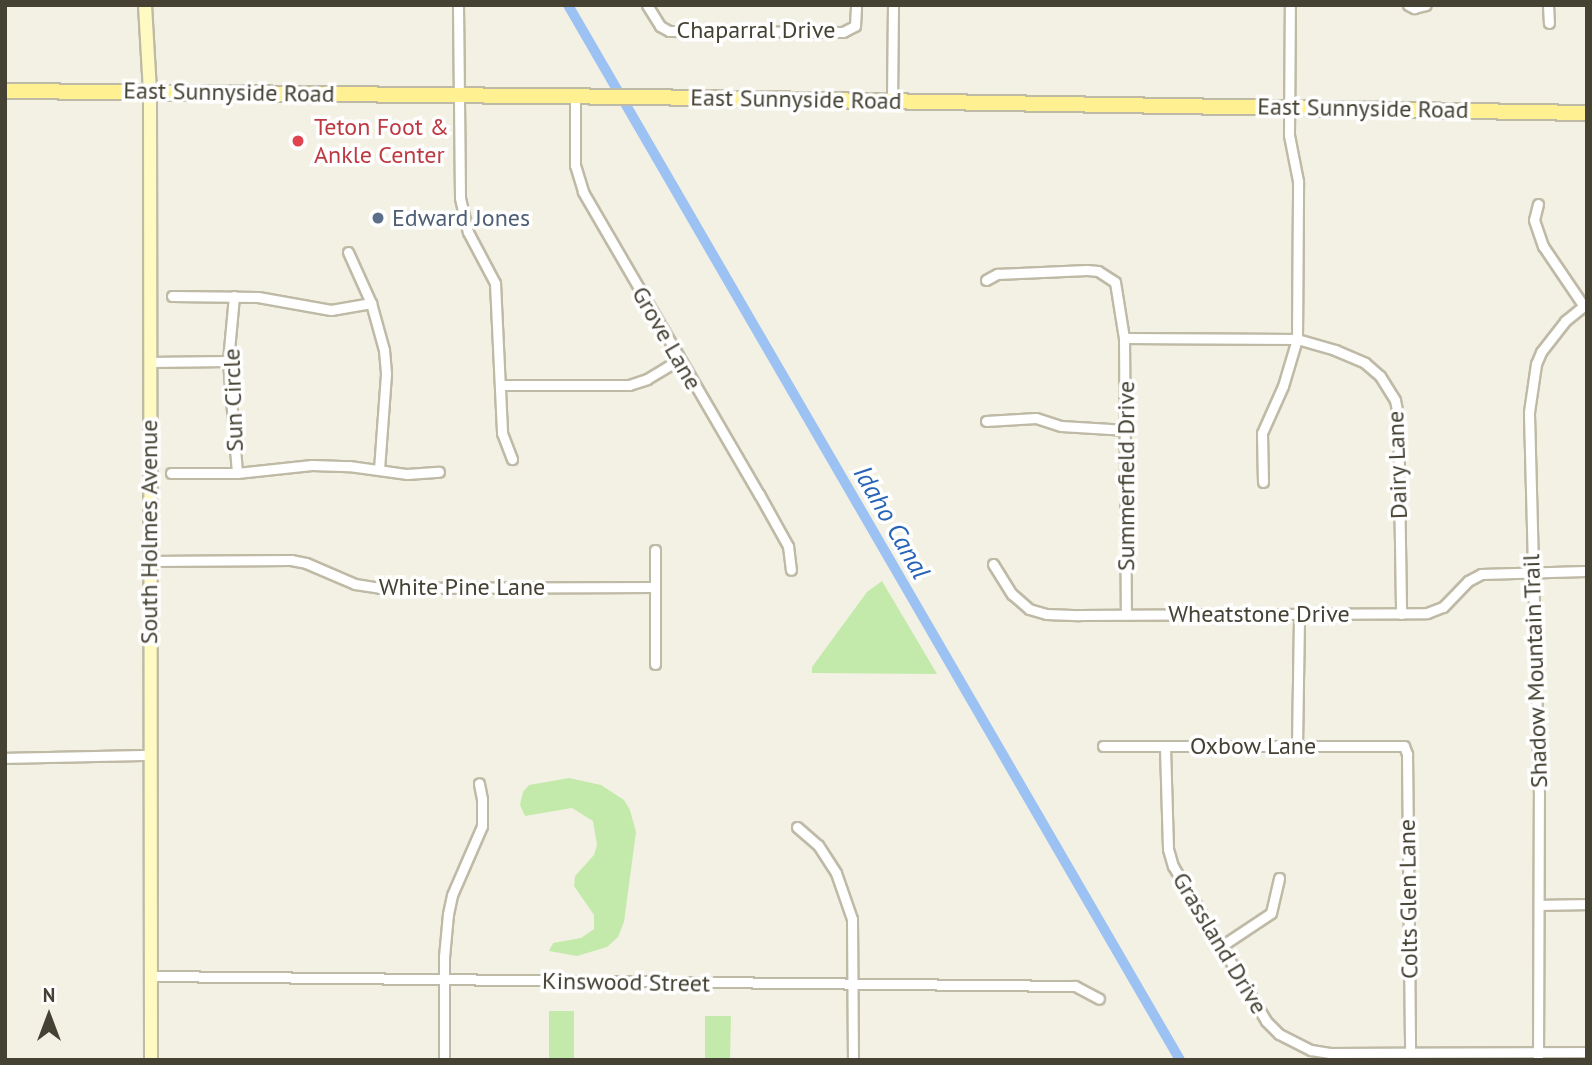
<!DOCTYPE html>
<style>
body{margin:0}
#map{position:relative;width:1592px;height:1065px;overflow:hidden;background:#f3f1e4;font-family:"PT Sans",sans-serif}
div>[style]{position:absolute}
.green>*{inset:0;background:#c3eaaa}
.canal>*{height:10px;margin:-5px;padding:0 5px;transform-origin:5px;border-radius:5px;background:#9cc2f4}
.roads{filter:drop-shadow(2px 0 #bfbaa6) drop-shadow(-2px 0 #bfbaa6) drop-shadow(0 2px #bfbaa6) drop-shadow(0 -2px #bfbaa6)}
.street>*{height:9px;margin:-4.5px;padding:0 4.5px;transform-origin:4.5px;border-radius:4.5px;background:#fff}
.secondary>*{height:12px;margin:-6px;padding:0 6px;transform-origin:6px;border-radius:6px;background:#fffac2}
.primary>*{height:14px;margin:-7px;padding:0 7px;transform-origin:7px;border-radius:7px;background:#fff191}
.dots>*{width:19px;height:19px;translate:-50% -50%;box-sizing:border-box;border:4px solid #fff;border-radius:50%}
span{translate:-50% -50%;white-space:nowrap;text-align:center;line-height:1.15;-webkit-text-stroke:7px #fff;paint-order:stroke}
.street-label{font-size:24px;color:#454133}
.health-label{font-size:24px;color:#be3a42}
.left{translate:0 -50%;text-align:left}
.service-label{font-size:24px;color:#4e5e75}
.water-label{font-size:26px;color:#2763b7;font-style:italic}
.frame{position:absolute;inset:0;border:7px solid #454133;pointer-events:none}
.north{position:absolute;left:14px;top:981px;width:70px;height:70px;-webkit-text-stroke:5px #fff;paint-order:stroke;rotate:0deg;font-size:19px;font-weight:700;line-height:28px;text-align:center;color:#454133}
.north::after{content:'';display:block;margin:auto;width:24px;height:32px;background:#454133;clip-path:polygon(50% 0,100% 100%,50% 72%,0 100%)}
</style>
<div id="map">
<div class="green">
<i style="clip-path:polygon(882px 581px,937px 674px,812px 673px,812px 667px,867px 592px)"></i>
<i style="clip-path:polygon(569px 778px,601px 785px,624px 800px,630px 810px,636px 832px,624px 922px,618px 937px,607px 947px,577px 956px,549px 951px,553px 943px,581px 938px,594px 929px,594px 915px,574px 886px,575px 876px,594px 855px,597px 845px,593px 821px,572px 808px,525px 816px,520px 805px,523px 792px,529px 785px)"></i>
<i style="clip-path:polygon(549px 1011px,574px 1011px,574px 1060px,549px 1060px)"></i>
<i style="clip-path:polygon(705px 1016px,731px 1016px,730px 1060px,705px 1060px)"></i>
</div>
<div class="canal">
<i style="left:568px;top:5px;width:1220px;rotate:59.88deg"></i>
</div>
<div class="roads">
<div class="street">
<i style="left:458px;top:5px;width:193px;rotate:89.4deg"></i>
<i style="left:460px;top:198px;width:35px;rotate:77deg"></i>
<i style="left:468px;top:232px;width:58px;rotate:62.1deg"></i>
<i style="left:495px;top:283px;width:150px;rotate:87.3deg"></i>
<i style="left:502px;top:433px;width:28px;rotate:69deg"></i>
<i style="left:647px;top:5px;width:25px;rotate:58deg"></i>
<i style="left:660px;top:26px;width:10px;rotate:29deg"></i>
<i style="left:669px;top:31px;width:174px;rotate:0.3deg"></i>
<i style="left:843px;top:32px;width:13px;rotate:-27deg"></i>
<i style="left:855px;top:26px;width:21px;rotate:-87deg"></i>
<i style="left:1408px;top:5px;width:7px;rotate:27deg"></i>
<i style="left:1414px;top:8px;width:12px;rotate:-14deg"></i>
<i style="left:1548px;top:5px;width:18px;rotate:87deg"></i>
<i style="left:575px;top:97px;width:68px;rotate:90deg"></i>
<i style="left:575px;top:165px;width:28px;rotate:73deg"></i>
<i style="left:583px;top:192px;width:350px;rotate:59.8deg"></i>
<i style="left:759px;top:494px;width:60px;rotate:60.9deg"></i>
<i style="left:788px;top:546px;width:24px;rotate:83deg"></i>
<i style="left:892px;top:101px;width:96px;rotate:-89.4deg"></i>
<i style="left:1538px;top:204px;width:16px;rotate:104deg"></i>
<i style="left:1534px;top:220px;width:28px;rotate:71deg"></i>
<i style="left:1543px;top:246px;width:71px;rotate:55.9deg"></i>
<i style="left:348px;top:252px;width:56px;rotate:65.7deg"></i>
<i style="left:371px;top:303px;width:49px;rotate:74.5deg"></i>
<i style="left:384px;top:350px;width:24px;rotate:85deg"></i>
<i style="left:386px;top:374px;width:96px;rotate:94.2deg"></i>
<i style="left:986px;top:280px;width:13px;rotate:-29deg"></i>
<i style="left:997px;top:274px;width:90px;rotate:-2.5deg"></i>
<i style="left:1087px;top:270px;width:11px;rotate:5deg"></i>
<i style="left:1098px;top:271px;width:20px;rotate:33deg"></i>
<i style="left:1115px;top:282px;width:57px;rotate:80.9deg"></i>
<i style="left:1124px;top:338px;width:276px;rotate:89.6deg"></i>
<i style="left:172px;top:296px;width:86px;rotate:0.7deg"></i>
<i style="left:258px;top:297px;width:74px;rotate:10.1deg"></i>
<i style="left:331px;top:310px;width:41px;rotate:-9.9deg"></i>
<i style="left:234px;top:296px;width:65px;rotate:95.3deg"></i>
<i style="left:228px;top:361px;width:112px;rotate:85.4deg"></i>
<i style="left:1124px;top:338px;width:173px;rotate:0.3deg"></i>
<i style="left:1297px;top:339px;width:40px;rotate:16deg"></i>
<i style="left:1335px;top:350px;width:33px;rotate:23deg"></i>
<i style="left:1365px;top:363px;width:20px;rotate:41deg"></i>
<i style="left:1380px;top:376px;width:28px;rotate:58deg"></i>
<i style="left:1395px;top:400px;width:16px;rotate:79deg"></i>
<i style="left:1398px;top:416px;width:198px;rotate:89.1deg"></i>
<i style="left:149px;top:362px;width:79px;rotate:-0.7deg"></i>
<i style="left:500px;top:385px;width:129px"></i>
<i style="left:629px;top:385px;width:19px;rotate:-18deg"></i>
<i style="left:647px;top:379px;width:37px;rotate:-31deg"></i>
<i style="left:986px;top:421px;width:50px;rotate:-3.4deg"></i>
<i style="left:1036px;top:418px;width:26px;rotate:18deg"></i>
<i style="left:1061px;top:426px;width:66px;rotate:3.5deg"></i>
<i style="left:171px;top:473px;width:66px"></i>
<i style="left:237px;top:473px;width:75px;rotate:-6.1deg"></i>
<i style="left:312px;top:465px;width:37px;rotate:2deg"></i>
<i style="left:349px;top:466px;width:59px;rotate:7.9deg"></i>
<i style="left:407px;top:474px;width:32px;rotate:-4deg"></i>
<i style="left:1263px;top:482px;width:49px;rotate:-91.2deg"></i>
<i style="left:1262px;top:433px;width:51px;rotate:-65.9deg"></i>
<i style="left:1283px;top:386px;width:49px;rotate:-73.4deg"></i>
<i style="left:1297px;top:339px;width:158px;rotate:-89.6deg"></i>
<i style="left:1298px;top:181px;width:47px;rotate:-101.1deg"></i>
<i style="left:1289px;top:135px;width:130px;rotate:-89.6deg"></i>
<i style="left:655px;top:550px;width:114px;rotate:90deg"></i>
<i style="left:149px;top:561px;width:142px;rotate:-0.4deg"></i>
<i style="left:291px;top:560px;width:15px;rotate:11deg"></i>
<i style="left:306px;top:563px;width:53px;rotate:23.2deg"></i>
<i style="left:355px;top:584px;width:25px;rotate:9deg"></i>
<i style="left:380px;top:588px;width:274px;rotate:-0.2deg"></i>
<i style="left:993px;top:564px;width:36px;rotate:58deg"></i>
<i style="left:1012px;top:594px;width:23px;rotate:41deg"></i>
<i style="left:1029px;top:609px;width:18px;rotate:16deg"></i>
<i style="left:1046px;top:614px;width:33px;rotate:2deg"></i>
<i style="left:1079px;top:615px;width:348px;rotate:-0.3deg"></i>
<i style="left:1427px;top:613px;width:17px;rotate:-21deg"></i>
<i style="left:1443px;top:607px;width:36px;rotate:-46deg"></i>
<i style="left:1468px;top:581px;width:15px;rotate:-28deg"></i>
<i style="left:1481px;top:574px;width:106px;rotate:-1.6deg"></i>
<i style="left:1297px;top:745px;width:131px;rotate:-89.1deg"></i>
<i style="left:1103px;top:746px;width:301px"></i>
<i style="left:1404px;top:746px;width:9px;rotate:69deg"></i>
<i style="left:1407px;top:754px;width:298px;rotate:89.4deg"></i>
<i style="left:1165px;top:747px;width:102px;rotate:88.3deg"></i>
<i style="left:1168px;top:849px;width:18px;rotate:74deg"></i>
<i style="left:1173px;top:866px;width:181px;rotate:59deg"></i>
<i style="left:1266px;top:1021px;width:18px;rotate:45deg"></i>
<i style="left:1279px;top:1034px;width:36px;rotate:27deg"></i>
<i style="left:1311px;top:1050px;width:19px;rotate:9deg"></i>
<i style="left:1330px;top:1053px;width:257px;rotate:-0.2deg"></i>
<i style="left:5px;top:758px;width:145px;rotate:-1.2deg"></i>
<i style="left:797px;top:827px;width:28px;rotate:41deg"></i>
<i style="left:818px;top:845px;width:33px;rotate:57deg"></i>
<i style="left:836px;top:873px;width:49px;rotate:70.8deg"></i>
<i style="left:852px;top:919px;width:141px;rotate:89.6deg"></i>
<i style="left:1539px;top:905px;width:48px;rotate:-1.2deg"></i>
<i style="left:1220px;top:947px;width:61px;rotate:-33.7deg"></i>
<i style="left:1271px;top:913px;width:36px;rotate:-77deg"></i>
<i style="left:151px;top:976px;width:924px;rotate:0.62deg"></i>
<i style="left:1075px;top:986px;width:27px;rotate:28deg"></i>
<i style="left:444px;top:1060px;width:103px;rotate:-90deg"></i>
<i style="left:444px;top:957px;width:43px;rotate:-84.7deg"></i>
<i style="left:448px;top:914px;width:19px;rotate:-78deg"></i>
<i style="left:452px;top:895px;width:75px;rotate:-66.5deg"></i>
<i style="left:482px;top:826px;width:27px;rotate:-90deg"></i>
<i style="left:482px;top:799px;width:16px;rotate:-101deg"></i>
<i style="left:1538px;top:1060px;width:264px;rotate:-89.8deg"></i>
<i style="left:1539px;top:796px;width:384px;rotate:-91.5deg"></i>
<i style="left:1529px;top:412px;width:49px;rotate:-81.7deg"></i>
<i style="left:1536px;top:364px;width:13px;rotate:-67deg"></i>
<i style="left:1541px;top:352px;width:39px;rotate:-52deg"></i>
<i style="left:1565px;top:321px;width:28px;rotate:-39deg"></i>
</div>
<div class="secondary">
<i style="left:145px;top:5px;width:86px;rotate:86.7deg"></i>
<i style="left:150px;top:91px;width:969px;rotate:89.94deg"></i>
</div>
<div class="primary">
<i style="left:5px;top:91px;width:636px;rotate:0.54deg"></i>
<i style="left:641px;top:97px;width:946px;rotate:0.97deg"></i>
</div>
</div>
<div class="dots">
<i style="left:298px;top:141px;background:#e0444e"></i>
<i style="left:378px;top:218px;background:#5c6f8a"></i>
</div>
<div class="street-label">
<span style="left:756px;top:30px">Chaparral Drive</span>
<span style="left:229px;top:92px;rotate:1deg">East Sunnyside Road</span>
<span style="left:796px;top:99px;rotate:1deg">East Sunnyside Road</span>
<span style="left:1363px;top:108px;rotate:1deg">East Sunnyside Road</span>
<span style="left:667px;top:338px;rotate:60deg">Grove Lane</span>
<span style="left:233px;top:400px;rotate:-92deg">Sun Circle</span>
<span style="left:1397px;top:465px;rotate:-92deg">Dairy Lane</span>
<span style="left:1126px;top:476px;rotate:-90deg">Summerfield Drive</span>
<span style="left:149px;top:532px;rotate:-90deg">South Holmes Avenue</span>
<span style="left:462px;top:587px">White Pine Lane</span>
<span style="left:1259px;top:614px">Wheatstone Drive</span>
<span style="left:1535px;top:671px;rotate:-92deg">Shadow Mountain Trail</span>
<span style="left:1253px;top:746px">Oxbow Lane</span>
<span style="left:1408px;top:899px;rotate:-91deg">Colts Glen Lane</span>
<span style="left:1220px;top:943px;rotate:59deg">Grassland Drive</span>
<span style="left:626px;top:982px;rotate:1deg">Kinswood Street</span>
</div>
<div class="health-label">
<span class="left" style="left:314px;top:141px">Teton Foot &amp;<br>Ankle Center</span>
</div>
<div class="service-label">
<span class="left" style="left:392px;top:218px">Edward Jones</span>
</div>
<div class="water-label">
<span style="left:892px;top:522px;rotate:60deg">Idaho Canal</span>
</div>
<div class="frame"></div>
<div class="north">N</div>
</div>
